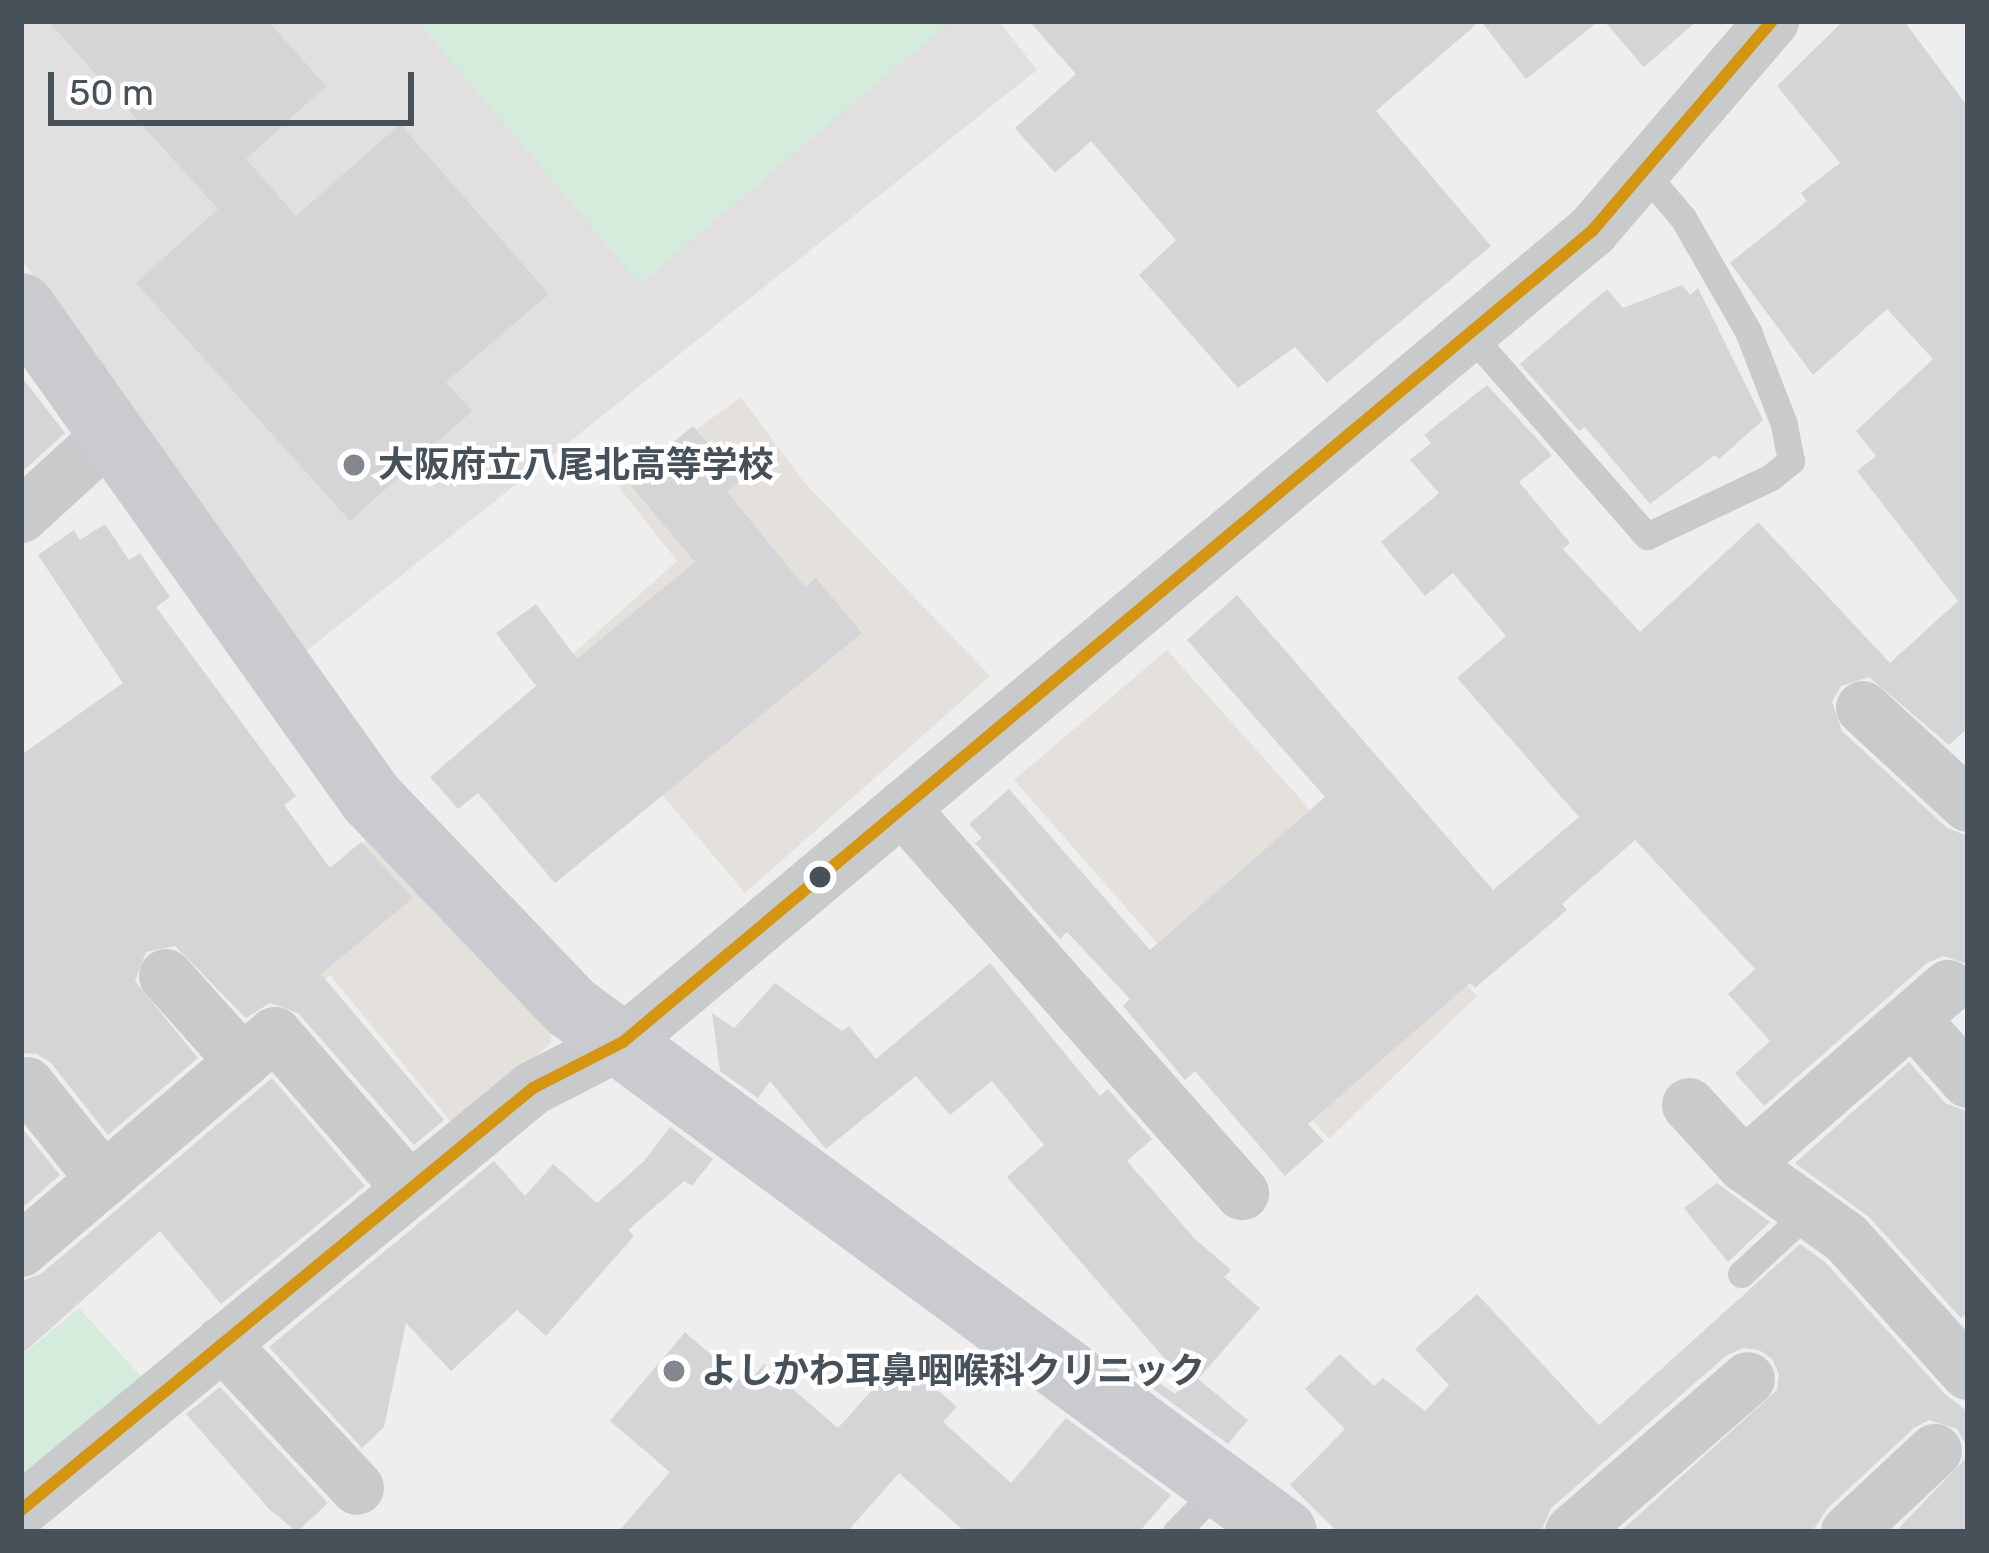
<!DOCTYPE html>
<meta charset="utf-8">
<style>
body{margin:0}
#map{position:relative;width:1989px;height:1553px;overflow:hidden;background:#efeeee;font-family:Rubik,"Noto Sans JP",sans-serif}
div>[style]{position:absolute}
.commercial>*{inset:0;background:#e4e1dc}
.education>*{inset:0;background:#e1dfe0}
.green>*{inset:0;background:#d5ecdd}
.building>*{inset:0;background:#d5d5d7}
.lane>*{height:27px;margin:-13.5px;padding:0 13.5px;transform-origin:13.5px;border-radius:13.5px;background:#c9cacc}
.street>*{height:54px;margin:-27px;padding:0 27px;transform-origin:27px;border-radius:27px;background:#c9cacc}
.secondary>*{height:66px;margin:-33px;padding:0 33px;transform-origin:33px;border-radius:33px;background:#c9cbce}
.bus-1>*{height:12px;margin:-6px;padding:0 6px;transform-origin:6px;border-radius:6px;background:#d49512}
.dots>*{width:33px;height:33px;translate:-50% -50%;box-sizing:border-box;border:6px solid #fff;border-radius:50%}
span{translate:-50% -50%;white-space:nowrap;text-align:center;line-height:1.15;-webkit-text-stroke:9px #fff;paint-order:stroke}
.poi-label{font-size:36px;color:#475159;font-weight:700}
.left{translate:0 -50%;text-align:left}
.frame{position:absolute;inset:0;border:24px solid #475159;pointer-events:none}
.scale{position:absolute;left:48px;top:72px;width:366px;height:54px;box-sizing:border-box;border:6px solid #475159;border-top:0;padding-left:15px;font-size:36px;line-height:42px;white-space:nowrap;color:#475159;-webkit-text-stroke:9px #fff;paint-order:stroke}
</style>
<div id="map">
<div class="commercial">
<i style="clip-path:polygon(741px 397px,803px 481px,990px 676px,745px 893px,556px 669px,677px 561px,618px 486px)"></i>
<i style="clip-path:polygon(1167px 650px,1477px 996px,1329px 1139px,1014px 780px)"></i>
<i style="clip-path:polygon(370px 838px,550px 1023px,551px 1043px,455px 1127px,330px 975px,301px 999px,246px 929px)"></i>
</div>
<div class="education">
<i style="clip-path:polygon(21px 21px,999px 21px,1037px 70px,305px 652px,21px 259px)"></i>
</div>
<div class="green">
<i style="clip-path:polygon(417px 21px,951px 21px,640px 284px)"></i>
<i style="clip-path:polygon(79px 1308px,147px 1383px,21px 1493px,21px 1356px)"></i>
</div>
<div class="building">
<i style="clip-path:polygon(48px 21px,268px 21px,326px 86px,246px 159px,296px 216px,400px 124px,549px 294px,446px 382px,472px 411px,350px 521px,136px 283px,218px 209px)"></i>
<i style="clip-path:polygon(1029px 21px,1480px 21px,1376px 111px,1491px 246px,1327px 383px,1295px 347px,1238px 388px,1139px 275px,1176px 240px,1091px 141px,1055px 173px,1015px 128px,1076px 74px)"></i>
<i style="clip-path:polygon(1481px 21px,1599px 21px,1526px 79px)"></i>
<i style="clip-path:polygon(1604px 21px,1697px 21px,1644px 67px)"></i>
<i style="clip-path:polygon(1843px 21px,1904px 21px,1968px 107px,1968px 728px,1949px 745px,1869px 677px,1841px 686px,1832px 702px,1842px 731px,1947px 828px,1968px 836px,1968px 964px,1943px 956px,1927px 963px,1764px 1106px,1735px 1073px,1770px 1041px,1728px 994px,1755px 969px,1635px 840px,1562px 904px,1567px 910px,1475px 988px,1470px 983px,1308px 1124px,1324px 1141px,1285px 1176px,1195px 1071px,1185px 1080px,1123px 1006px,1130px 999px,1067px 932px,1060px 939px,975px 843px,982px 838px,969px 824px,1009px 789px,1150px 950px,1325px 797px,1187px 640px,1237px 595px,1493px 890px,1579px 817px,1457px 678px,1506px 636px,1453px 573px,1425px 596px,1381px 542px,1439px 493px,1410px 460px,1431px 443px,1424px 435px,1487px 385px,1552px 455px,1519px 482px,1570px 543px,1563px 549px,1640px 632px,1758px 522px,1890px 663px,1958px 601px,1857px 471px,1876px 456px,1856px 431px,1933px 359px,1887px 309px,1813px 375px,1730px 263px,1807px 201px,1801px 193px,1840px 163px,1777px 86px)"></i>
<i style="clip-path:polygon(1682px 285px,1690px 295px,1698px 288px,1763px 420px,1719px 459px,1715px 455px,1650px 504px,1585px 427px,1579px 431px,1520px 364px,1607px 289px,1623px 308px)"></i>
<i style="clip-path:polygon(21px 376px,65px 433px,21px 473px)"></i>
<i style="clip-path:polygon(693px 426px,739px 481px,727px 492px,805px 587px,816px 578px,862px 633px,555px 883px,478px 793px,458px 809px,430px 777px,536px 686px,496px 633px,536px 604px,577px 659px,695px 562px,627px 481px)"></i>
<i style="clip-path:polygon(105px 524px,129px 560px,140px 553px,170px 597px,156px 607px,296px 796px,284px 805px,330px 868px,361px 842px,413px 898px,321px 974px,444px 1120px,414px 1145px,298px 1013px,270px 1003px,246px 1018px,175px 946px,146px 952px,135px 981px,198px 1058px,108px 1135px,51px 1063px,37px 1054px,21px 1053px,21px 755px,123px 683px,38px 555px,74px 530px,80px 540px)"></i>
<i style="clip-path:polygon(990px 963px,1100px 1096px,1108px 1089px,1152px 1139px,1127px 1161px,1195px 1239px,1231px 1270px,1224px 1277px,1260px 1308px,1198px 1379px,1248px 1420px,1228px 1444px,1115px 1361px,1121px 1355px,1175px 1394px,1186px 1383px,1007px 1177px,1044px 1145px,992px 1081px,950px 1115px,916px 1076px,826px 1149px,770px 1081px,758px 1098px,720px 1071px,712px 1013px,734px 1028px,775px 983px,842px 1031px,849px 1026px,876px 1059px)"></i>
<i style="clip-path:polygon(1909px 1062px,1945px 1103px,1968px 1112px,1968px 1312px,1961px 1318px,1869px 1217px,1795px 1163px)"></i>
<i style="clip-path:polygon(272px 1078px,365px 1186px,221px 1304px,160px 1231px,21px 1355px,21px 1281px,41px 1274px)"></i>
<i style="clip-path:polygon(21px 1127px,60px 1175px,21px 1209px)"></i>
<i style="clip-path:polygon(670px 1127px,713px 1159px,692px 1186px,684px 1181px,628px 1230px,634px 1236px,546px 1336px,517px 1310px,451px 1371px,406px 1323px,384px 1427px,362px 1448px,269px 1347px,494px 1161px,525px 1196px,553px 1164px,597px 1203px,644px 1161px)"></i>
<i style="clip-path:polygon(1717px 1183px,1770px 1222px,1728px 1262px,1684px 1208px)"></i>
<i style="clip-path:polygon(1800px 1244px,1825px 1262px,1945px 1394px,1968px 1412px,1968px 1532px,1898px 1529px,1965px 1459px,1965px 1443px,1957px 1429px,1929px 1420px,1914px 1428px,1827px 1509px,1812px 1532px,1620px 1532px,1777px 1390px,1779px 1374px,1772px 1359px,1759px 1350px,1743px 1348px,1727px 1355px,1551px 1508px,1541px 1532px,1338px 1532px,1290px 1485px,1345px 1429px,1305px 1389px,1340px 1354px,1374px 1386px,1383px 1378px,1425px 1411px,1449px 1385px,1415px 1349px,1477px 1294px,1599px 1425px)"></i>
<i style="clip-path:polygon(685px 1332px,746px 1385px,764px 1364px,838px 1428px,901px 1358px,957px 1407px,943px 1422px,1011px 1483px,1066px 1418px,1171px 1495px,1139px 1532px,965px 1532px,899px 1473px,847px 1532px,618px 1532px,670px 1472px,610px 1421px)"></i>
<i style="clip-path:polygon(220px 1387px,328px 1503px,297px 1532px,269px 1509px,186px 1414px)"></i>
</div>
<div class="lane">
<i style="left:1469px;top:333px;width:270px;rotate:48.8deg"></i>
<i style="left:1647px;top:536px;width:137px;rotate:-25.4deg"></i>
<i style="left:1771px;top:477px;width:26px;rotate:-39deg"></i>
<i style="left:1791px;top:461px;width:38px;rotate:-101deg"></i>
<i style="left:1784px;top:424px;width:100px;rotate:-111.2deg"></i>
<i style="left:1748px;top:331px;width:130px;rotate:-119.9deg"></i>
<i style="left:1683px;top:218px;width:62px;rotate:-130.4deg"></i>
<i style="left:1741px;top:1274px;width:94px;rotate:-42.8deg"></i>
<i style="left:1176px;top:1532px;width:66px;rotate:-45.6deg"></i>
</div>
<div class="street">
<i style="left:21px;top:516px;width:123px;rotate:-42.4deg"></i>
<i style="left:1863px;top:708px;width:143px;rotate:42.7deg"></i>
<i style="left:902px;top:808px;width:514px;rotate:48.55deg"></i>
<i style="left:166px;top:976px;width:115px;rotate:48.2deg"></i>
<i style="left:1913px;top:1019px;width:83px;rotate:48.4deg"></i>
<i style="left:27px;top:1084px;width:123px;rotate:51.3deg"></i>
<i style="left:1689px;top:1105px;width:81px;rotate:47.5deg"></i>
<i style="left:1744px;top:1165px;width:125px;rotate:35.6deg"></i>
<i style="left:1846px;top:1238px;width:182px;rotate:47.9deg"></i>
<i style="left:1744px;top:1165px;width:271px;rotate:-41.1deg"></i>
<i style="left:21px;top:1250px;width:333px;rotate:-40.4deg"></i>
<i style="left:275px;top:1034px;width:204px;rotate:49deg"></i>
<i style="left:222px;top:1343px;width:198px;rotate:47deg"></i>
<i style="left:21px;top:1510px;width:663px;rotate:-39.5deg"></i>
<i style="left:533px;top:1088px;width:101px;rotate:-27.1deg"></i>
<i style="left:623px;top:1042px;width:1264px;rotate:-39.93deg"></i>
<i style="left:1592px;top:231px;width:277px;rotate:-49.4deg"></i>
<i style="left:1572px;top:1532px;width:233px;rotate:-41deg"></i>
<i style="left:1848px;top:1532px;width:119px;rotate:-43deg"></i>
</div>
<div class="secondary">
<i style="left:21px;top:306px;width:604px;rotate:54.57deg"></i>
<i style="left:371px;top:798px;width:291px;rotate:46.3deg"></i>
<i style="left:572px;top:1008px;width:884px;rotate:36.35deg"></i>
</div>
<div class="bus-1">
<i style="left:21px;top:1510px;width:663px;rotate:-39.5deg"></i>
<i style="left:533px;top:1088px;width:101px;rotate:-27.1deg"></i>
<i style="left:623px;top:1042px;width:1264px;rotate:-39.93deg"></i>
<i style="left:1592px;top:231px;width:277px;rotate:-49.4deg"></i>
</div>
<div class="dots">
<i style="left:354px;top:465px;background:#82888d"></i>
<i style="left:820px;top:877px;background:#475159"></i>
<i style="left:674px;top:1371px;background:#82888d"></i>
</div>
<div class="poi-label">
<span class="left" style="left:378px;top:465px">大阪府立八尾北高等学校</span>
<span class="left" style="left:701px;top:1371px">よしかわ耳鼻咽喉科クリニック</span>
</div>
<div class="frame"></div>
<div class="scale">50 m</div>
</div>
